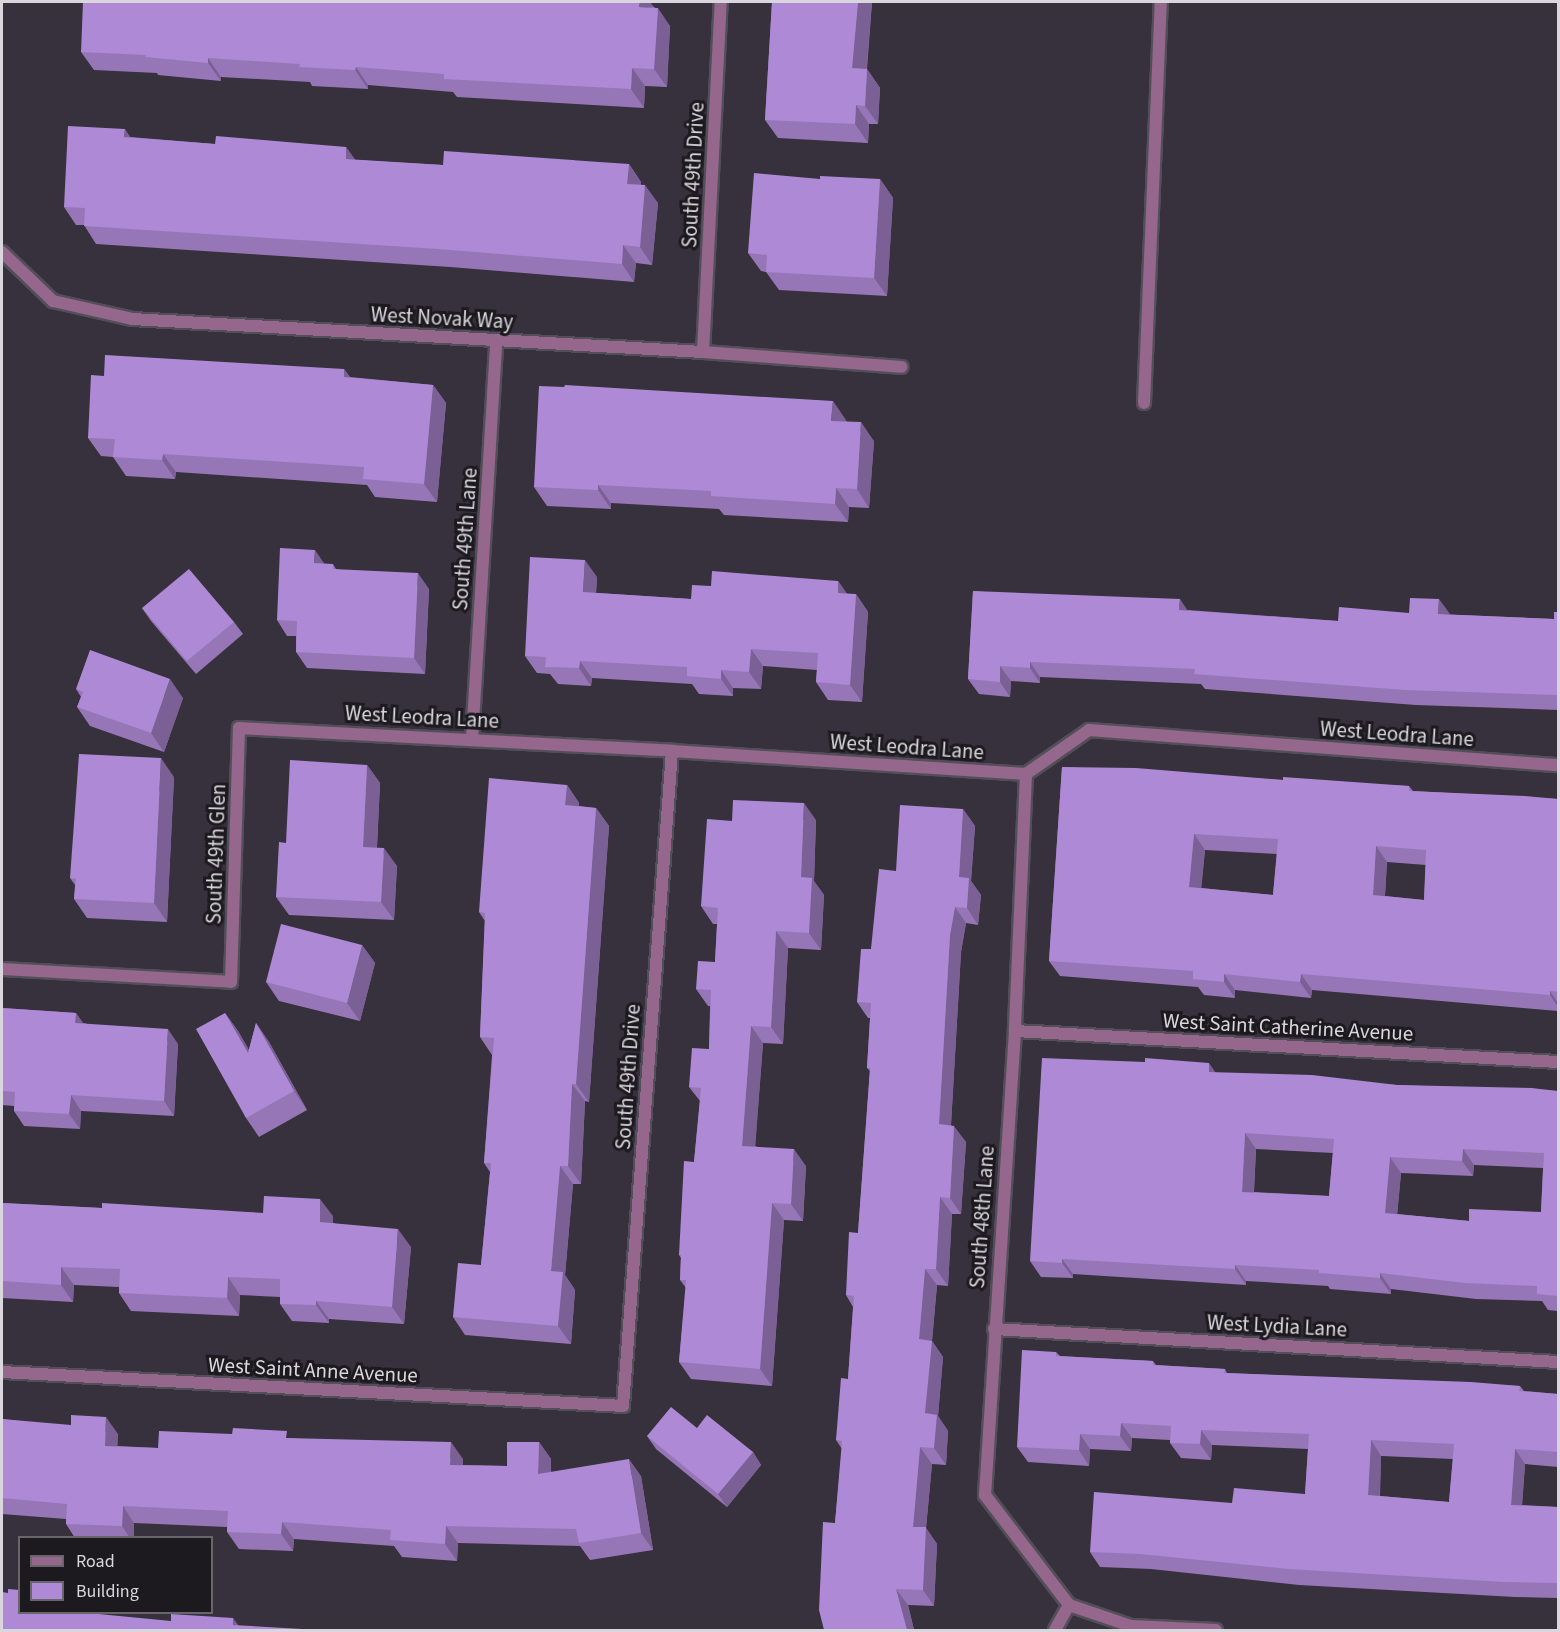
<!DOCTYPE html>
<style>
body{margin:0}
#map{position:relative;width:1560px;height:1632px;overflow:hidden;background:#36313c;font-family:"Source Sans 3",sans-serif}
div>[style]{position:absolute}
.roads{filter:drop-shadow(2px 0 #534f59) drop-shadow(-2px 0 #534f59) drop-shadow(0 2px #534f59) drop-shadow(0 -2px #534f59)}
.service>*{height:12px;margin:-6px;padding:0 6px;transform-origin:6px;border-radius:6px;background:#95678c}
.minor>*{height:12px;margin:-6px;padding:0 6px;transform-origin:6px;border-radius:6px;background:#95678c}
.wall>*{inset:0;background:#9676b7}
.shaded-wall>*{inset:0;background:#7a6095}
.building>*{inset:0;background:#ae89d5}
span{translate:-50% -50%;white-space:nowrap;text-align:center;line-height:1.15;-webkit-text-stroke:6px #1c1a1f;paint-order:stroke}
.street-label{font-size:21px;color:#d9d6dd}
.frame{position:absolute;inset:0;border:3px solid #d9d6dd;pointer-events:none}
.legend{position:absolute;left:18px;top:1536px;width:195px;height:78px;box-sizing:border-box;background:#1c1a1f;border:2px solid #68656b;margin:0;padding:8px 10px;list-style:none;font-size:18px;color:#d9d6dd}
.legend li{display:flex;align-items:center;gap:12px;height:30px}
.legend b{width:30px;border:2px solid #68656b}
</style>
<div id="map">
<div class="roads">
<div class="service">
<i style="left:1144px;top:403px;width:401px;rotate:-87.6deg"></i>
</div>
<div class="minor">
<i style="left:2px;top:252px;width:71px;rotate:43.9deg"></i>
<i style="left:53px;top:301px;width:81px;rotate:12.8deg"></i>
<i style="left:132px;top:319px;width:572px;rotate:3.31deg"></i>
<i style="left:703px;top:352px;width:199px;rotate:4.3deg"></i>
<i style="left:703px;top:352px;width:350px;rotate:-87.1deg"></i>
<i style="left:472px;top:739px;width:399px;rotate:-86.5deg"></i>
<i style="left:1026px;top:774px;width:257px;rotate:92.5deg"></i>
<i style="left:1015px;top:1031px;width:465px;rotate:93.7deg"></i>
<i style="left:985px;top:1495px;width:138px;rotate:52.6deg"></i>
<i style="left:2px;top:969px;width:229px;rotate:3.2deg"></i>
<i style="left:231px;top:982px;width:254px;rotate:-88.2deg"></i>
<i style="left:239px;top:728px;width:434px;rotate:3deg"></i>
<i style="left:672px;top:751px;width:355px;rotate:3.7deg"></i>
<i style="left:1026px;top:774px;width:77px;rotate:-34.9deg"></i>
<i style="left:1089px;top:730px;width:470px;rotate:4.3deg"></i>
<i style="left:1015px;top:1031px;width:544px;rotate:3.27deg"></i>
<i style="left:994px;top:1329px;width:565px;rotate:3.35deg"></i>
<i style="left:2px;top:1372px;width:622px;rotate:3.13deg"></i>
<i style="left:623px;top:1406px;width:657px;rotate:-85.72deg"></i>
<i style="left:1069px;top:1605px;width:65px;rotate:18.7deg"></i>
<i style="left:1131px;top:1626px;width:85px;rotate:2.7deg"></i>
<i style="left:1055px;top:1630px;width:29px;rotate:-61deg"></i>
</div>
</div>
<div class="wall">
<i style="clip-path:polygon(772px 2px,872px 2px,867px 69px,880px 88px,878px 124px,869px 124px,868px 143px,778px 138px,765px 120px)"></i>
<i style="clip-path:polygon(654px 7px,670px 26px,667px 87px,645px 86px,644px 108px,457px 97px,453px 92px,368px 85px,368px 89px,312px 86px,310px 82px,221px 77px,221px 81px,158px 75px,157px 73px,94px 70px,81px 52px)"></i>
<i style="clip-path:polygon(130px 137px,215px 144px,346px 147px,355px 160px,443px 165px,629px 164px,641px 182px,641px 185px,658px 203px,652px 265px,636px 263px,634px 282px,450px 267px,96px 244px,84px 225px,76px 225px,64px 207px)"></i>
<i style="clip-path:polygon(820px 179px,880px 179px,893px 198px,887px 296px,779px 290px,766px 272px,761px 271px,748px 253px)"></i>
<i style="clip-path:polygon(344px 369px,350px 377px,433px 385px,446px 403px,437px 502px,375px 497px,367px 485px,176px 472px,175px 479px,126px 476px,113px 457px,101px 456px,88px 438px,104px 376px)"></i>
<i style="clip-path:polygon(846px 420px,846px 421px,874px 441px,869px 508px,849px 507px,848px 522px,724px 515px,719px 509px,611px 503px,611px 509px,547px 506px,534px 487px)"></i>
<i style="clip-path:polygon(325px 564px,333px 564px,336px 569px,429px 589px,425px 674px,307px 668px,296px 652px,296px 636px,287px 636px,277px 620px)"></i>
<i style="clip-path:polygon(597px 577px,596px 593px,691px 599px,711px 586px,838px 581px,847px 594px,856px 594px,868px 612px,862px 702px,828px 700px,816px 682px,817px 670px,763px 666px,761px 689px,733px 688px,733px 696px,699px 694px,692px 684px,592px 678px,591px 686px,558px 684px,550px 674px,537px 673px,525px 656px)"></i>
<i style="clip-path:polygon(973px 591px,1188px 610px,1338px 621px,1409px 613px,1554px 619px,1558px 612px,1558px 710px,1416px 705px,1205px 689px,1201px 684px,1040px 677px,1040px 683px,1011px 681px,1010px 697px,979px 694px,968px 679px)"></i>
<i style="clip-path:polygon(142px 608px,234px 622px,243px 634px,196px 674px,151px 621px)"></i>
<i style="clip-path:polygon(76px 689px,183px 698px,164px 752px,90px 726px,77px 707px,81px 697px)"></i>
<i style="clip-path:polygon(367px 765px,380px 783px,377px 848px,397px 866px,394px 920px,289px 915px,276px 897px,286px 843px)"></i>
<i style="clip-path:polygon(evenodd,1062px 767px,1283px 780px,1409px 786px,1413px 791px,1558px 799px,1558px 1011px,1312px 990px,1311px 998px,1235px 990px,1235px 998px,1204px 995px,1198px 987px,1060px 976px,1049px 961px,1062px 767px,1205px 850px,1277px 854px,1273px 895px,1201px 888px,1205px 850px,1062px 767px,1387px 862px,1426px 865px,1424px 900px,1385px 896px,1387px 862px)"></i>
<i style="clip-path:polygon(174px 777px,167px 922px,87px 918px,74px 899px,75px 885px,70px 878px)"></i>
<i style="clip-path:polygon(567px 785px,579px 803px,579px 806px,596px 808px,609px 826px,589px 1102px,585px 1101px,581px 1184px,573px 1184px,565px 1275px,575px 1290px,571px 1344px,465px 1335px,453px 1317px,481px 1265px,490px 1172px,484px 1163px,492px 1055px,480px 1037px,485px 921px,479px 912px)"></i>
<i style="clip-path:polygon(963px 809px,975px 826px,971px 881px,981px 895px,978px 925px,966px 923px,961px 952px,951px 1125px,966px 1142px,961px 1214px,952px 1214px,948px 1286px,937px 1285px,932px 1341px,943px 1357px,938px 1416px,948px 1431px,946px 1465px,932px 1464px,926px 1528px,937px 1544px,934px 1606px,908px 1605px,914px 1630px,824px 1630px,835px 1523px,842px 1449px,836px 1440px,848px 1379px,853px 1307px,846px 1295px,858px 1233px,870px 1071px,867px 1068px,870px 1018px,868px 1018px,857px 1002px,871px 949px,896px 871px)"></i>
<i style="clip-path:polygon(816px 820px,814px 881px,824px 895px,821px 950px,788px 948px,783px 1044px,763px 1043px,755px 1146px,806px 1166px,803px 1221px,784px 1220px,772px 1386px,691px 1379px,679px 1362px,686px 1288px,680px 1280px,681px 1258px,679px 1255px,694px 1162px,700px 1101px,689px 1087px,709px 1049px,710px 1006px,708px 1006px,696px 989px,715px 962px,717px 924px,713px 924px,701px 906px,732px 821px)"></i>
<i style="clip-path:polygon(362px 945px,375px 963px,360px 1021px,279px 1001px,266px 982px)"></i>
<i style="clip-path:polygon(2px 1008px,76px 1013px,83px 1023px,178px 1044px,174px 1116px,81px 1111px,80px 1129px,24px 1126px,14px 1111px,14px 1106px,2px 1105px)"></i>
<i style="clip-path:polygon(225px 1013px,238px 1031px,249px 1050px,256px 1023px,269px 1042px,307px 1110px,259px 1137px,246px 1118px)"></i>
<i style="clip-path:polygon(evenodd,1216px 1073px,1397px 1085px,1558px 1091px,1558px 1311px,1548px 1310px,1542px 1301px,1476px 1299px,1391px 1289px,1391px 1294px,1330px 1289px,1328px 1286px,1246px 1281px,1246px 1285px,1073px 1274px,1073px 1278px,1041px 1277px,1030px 1261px,1216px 1073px,1256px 1149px,1333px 1153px,1329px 1196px,1254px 1192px,1256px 1149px,1216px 1073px,1474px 1165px,1543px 1168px,1541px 1212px,1469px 1221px,1397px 1214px,1401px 1173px,1473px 1176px,1474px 1165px)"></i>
<i style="clip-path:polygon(2px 1203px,102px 1208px,263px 1213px,333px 1216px,333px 1223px,411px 1247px,404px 1324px,329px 1319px,329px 1323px,292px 1321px,280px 1304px,280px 1297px,240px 1295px,239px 1316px,131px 1311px,119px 1293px,119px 1287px,74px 1285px,73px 1302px,2px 1298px)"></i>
<i style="clip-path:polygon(evenodd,1056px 1352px,1060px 1356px,1153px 1361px,1156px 1365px,1225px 1369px,1227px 1373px,1520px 1386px,1524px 1391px,1558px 1394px,1558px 1467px,1525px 1464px,1522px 1505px,1558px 1507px,1558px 1598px,1515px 1597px,1299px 1585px,1151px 1569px,1100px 1567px,1090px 1552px,1232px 1503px,1305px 1494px,1308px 1449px,1212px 1445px,1211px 1460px,1181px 1458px,1170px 1443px,1170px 1440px,1132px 1438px,1131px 1451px,1090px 1449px,1089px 1466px,1028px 1462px,1017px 1447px,1056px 1352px,1381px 1456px,1453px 1459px,1449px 1502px,1380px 1496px,1381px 1456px)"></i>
<i style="clip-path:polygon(2px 1419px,118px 1434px,117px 1446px,158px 1448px,291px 1438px,463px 1459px,463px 1465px,507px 1466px,539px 1442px,551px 1459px,551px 1472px,641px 1476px,653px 1550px,590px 1560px,580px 1546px,458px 1543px,457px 1561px,402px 1557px,394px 1546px,294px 1539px,293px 1551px,239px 1549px,227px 1532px,227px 1527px,134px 1523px,134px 1538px,75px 1538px,66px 1524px,66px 1519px,2px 1514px)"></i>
<i style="clip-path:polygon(697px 1428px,753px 1452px,761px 1465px,727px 1507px,656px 1449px,647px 1436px)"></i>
</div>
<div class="shaded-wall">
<i style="clip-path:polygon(640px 2px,650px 2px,654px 7px,639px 7px)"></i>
<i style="clip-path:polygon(858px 2px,872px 2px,865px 87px,852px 68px)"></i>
<i style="clip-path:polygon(658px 8px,670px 26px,667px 87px,654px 69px)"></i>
<i style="clip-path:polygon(208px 58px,221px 77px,221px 81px,208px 63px)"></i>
<i style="clip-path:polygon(356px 67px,368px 85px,368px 89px,355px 70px)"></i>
<i style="clip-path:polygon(632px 68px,645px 86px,644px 108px,631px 89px)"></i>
<i style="clip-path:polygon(867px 69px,880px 88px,878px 124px,865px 106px)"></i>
<i style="clip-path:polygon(856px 105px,869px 124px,868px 143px,855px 124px)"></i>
<i style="clip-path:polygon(125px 129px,137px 147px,124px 137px)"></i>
<i style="clip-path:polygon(346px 147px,359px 165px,346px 159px)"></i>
<i style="clip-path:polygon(629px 164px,641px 182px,640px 201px,627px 184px)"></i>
<i style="clip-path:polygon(880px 179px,893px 198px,887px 296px,874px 278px)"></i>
<i style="clip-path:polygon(645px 185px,658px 203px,652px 265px,640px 247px)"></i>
<i style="clip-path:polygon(623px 245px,636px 263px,634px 282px,622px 264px)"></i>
<i style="clip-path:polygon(344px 369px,357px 387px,344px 377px)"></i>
<i style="clip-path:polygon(433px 385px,446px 403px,437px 502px,424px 484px)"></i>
<i style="clip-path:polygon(833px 401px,846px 420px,844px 439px,831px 421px)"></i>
<i style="clip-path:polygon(861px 422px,874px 441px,869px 508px,857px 489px)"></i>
<i style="clip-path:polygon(163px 454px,176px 472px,175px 479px,162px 460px)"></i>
<i style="clip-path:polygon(598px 485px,611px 503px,611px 509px,598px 490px)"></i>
<i style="clip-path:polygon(836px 488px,849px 507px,848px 522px,835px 504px)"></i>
<i style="clip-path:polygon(315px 550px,326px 566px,314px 563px)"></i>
<i style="clip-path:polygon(585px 560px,597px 577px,595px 610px,583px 592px)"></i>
<i style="clip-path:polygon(418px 573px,429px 589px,425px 674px,414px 658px)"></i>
<i style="clip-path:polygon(838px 581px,850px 598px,838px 593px)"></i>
<i style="clip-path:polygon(856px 594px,868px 612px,862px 702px,850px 685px)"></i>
<i style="clip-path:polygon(1180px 599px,1190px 614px,1179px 610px)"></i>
<i style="clip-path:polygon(1439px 599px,1450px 614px,1438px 614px)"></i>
<i style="clip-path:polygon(751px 649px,763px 666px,761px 689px,749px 672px)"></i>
<i style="clip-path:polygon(580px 661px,592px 678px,591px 686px,579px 668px)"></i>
<i style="clip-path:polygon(1030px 662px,1040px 677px,1040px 683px,1030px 668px)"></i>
<i style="clip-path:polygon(1000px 666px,1011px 681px,1010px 697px,1000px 682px)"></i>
<i style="clip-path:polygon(721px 670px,733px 688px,733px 696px,721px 679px)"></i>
<i style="clip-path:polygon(170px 679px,183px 698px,164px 752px,151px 733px)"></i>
<i style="clip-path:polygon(161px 758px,174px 777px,167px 922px,154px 903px)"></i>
<i style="clip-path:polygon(367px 765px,380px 783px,376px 865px,363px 847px)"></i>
<i style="clip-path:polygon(567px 785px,579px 803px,577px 822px,565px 805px)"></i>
<i style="clip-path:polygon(804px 803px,816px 820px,814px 881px,824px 895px,821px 950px,809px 933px,801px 877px)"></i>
<i style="clip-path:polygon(596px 808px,609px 826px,589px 1102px,576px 1084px)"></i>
<i style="clip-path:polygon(963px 809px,975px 826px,971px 881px,981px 895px,978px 925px,967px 908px,959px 877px)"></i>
<i style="clip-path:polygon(1194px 834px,1205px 850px,1200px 903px,1189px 887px)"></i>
<i style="clip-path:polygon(1376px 846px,1387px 862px,1384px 911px,1373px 895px)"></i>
<i style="clip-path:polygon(384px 848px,397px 866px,394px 920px,381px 902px)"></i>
<i style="clip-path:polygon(955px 907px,966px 923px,961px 952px,950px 1141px,939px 1124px,950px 935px)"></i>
<i style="clip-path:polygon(776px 931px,788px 948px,783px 1044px,771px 1027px)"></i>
<i style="clip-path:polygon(362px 945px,375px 963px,360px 1021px,347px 1003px)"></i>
<i style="clip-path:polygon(1224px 974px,1235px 990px,1235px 998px,1224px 982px)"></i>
<i style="clip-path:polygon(1301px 974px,1312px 990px,1311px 998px,1300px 982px)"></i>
<i style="clip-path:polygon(1550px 991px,1558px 1003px,1558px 1007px,1550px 995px)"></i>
<i style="clip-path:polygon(76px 1013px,86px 1028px,75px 1023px)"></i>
<i style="clip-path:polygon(225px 1013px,238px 1031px,261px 1072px,248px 1053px)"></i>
<i style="clip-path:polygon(256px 1023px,269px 1042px,307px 1110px,294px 1091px)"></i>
<i style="clip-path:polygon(751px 1026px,763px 1043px,754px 1163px,742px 1146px)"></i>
<i style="clip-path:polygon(168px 1029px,178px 1044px,174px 1116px,164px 1101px)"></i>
<i style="clip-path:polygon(1209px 1063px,1220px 1079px,1209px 1072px)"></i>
<i style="clip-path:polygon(572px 1084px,585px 1101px,581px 1184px,568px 1166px)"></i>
<i style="clip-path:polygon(71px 1095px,81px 1111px,80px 1129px,69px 1114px)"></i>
<i style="clip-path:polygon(954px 1126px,966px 1142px,961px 1214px,950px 1198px)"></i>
<i style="clip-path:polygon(1245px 1133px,1256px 1149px,1253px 1207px,1242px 1192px)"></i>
<i style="clip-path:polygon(794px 1149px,806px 1166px,803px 1221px,791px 1204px)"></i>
<i style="clip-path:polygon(1463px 1149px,1474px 1165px,1473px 1176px,1462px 1161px)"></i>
<i style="clip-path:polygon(1390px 1157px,1401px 1173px,1396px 1229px,1385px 1213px)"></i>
<i style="clip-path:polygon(560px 1166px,573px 1184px,565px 1275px,575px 1290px,571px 1344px,558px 1326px,551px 1271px)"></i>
<i style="clip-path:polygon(940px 1197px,952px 1214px,948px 1286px,936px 1269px)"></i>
<i style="clip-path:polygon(320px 1199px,333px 1216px,332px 1240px,320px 1222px)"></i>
<i style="clip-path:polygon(772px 1203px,784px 1220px,772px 1386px,760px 1369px)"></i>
<i style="clip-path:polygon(398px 1229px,411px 1247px,404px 1324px,392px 1307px)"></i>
<i style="clip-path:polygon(1062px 1259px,1073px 1274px,1073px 1278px,1062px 1263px)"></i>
<i style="clip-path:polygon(1235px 1265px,1246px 1281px,1246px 1285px,1235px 1269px)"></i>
<i style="clip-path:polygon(61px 1267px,74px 1285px,73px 1302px,61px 1285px)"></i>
<i style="clip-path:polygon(925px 1269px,937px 1285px,932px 1341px,943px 1357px,938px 1416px,948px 1431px,946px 1465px,934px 1448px,925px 1413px,919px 1339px)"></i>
<i style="clip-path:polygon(1380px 1273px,1391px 1289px,1391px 1294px,1380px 1278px)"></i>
<i style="clip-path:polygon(228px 1277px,240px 1295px,239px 1316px,227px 1298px)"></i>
<i style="clip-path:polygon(316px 1301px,329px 1319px,329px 1323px,316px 1305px)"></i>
<i style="clip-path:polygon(106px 1417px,118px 1434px,117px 1462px,105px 1446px)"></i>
<i style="clip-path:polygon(1121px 1423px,1132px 1438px,1131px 1451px,1120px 1436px)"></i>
<i style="clip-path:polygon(1201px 1430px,1212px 1445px,1211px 1460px,1200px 1444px)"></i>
<i style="clip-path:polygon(1080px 1434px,1090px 1449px,1089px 1466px,1079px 1450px)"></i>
<i style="clip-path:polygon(1371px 1440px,1381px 1456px,1379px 1511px,1368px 1495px)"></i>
<i style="clip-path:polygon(451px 1442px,463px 1459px,462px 1482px,450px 1465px)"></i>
<i style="clip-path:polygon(539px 1442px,551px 1459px,550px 1491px,538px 1474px)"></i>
<i style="clip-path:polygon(920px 1447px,932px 1464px,926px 1528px,937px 1544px,934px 1606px,923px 1590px,913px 1527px)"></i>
<i style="clip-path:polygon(1515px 1449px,1525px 1464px,1521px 1520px,1511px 1505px)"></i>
<i style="clip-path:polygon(753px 1452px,761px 1465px,727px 1507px,718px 1494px)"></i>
<i style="clip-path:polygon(629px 1459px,641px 1476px,653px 1550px,641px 1533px)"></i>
<i style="clip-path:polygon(123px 1506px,134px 1523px,134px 1538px,130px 1538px,122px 1526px)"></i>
<i style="clip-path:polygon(282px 1522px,294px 1539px,293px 1551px,281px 1534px)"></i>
<i style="clip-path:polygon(446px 1526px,458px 1543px,457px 1561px,445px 1544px)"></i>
<i style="clip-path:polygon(896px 1589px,908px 1605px,914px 1630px,907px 1630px)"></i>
<i style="clip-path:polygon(233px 1618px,242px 1630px,233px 1625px)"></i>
</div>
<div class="building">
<i style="clip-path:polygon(83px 2px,640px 2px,639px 7px,658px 8px,654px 69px,632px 68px,631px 89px,444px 79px,444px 74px,356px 67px,355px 70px,299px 67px,300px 64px,208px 58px,208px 63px,145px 57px,146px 55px,81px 52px)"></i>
<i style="clip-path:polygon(772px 2px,858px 2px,852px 68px,867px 69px,865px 106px,856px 105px,855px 124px,765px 120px)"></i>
<i style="clip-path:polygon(68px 126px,125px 129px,124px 137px,215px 144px,216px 136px,346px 147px,346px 159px,443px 165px,444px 151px,629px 164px,627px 184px,645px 185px,640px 247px,623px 245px,622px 264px,438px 249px,84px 226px,85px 208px,64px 207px)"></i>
<i style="clip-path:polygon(754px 173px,820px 179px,820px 176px,880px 179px,874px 278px,766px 272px,767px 255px,748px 253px)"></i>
<i style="clip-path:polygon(105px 355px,344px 369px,344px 377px,433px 385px,424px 484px,363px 479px,364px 467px,163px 454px,162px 460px,113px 457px,115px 439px,88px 438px,91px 375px,104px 376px)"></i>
<i style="clip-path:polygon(565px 385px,833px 401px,831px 421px,861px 422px,857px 489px,836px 488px,835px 504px,711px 496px,711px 491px,598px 485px,598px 490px,534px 487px,539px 386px,564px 387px)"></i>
<i style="clip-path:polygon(280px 548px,315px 550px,314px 563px,333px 564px,333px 569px,418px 573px,414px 658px,296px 652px,297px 621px,277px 620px)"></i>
<i style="clip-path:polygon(530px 557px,585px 560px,583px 592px,691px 599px,692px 585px,711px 586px,712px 571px,838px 581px,838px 593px,856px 594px,850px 685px,816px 682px,818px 653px,751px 649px,749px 672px,721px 670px,721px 679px,687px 676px,687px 667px,580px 661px,579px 668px,545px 667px,546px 657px,525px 656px)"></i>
<i style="clip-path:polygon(189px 569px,234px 622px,187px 661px,142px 608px)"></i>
<i style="clip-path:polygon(973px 591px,1180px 599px,1179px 610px,1338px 621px,1339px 607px,1409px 613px,1410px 598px,1439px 599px,1438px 614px,1554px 619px,1554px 612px,1558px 612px,1558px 695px,1405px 690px,1194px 674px,1195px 669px,1030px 662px,1030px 668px,1000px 666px,1000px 682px,968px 679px)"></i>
<i style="clip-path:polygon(90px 650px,170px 679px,151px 733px,77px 707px,83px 692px,76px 689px)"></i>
<i style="clip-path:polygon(79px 754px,161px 758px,154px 903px,74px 899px,76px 879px,70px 878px)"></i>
<i style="clip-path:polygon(290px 760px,367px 765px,363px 847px,384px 848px,381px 902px,276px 897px,279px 842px,286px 843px)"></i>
<i style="clip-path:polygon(evenodd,1062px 767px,1136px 768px,1283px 780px,1283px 777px,1409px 786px,1409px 791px,1525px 796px,1558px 799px,1558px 992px,1550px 991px,1550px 995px,1301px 974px,1300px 982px,1224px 974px,1224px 982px,1193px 979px,1193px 971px,1049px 961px,1062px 767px,1194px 834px,1278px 839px,1273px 895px,1189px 887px,1194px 834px,1062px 767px,1376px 846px,1426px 850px,1424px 900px,1373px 895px,1376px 846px)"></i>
<i style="clip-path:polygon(489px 778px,567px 785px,565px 805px,596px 808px,576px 1084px,572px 1084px,568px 1166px,560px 1166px,551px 1271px,563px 1272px,558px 1326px,453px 1317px,458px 1263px,481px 1265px,491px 1163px,484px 1163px,494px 1038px,480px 1037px,485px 913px,479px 912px)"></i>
<i style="clip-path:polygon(733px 800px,804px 803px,801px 877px,812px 878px,809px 933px,776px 931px,771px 1027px,751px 1026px,742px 1146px,794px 1149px,791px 1204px,772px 1203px,760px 1369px,679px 1362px,686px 1280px,680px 1280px,681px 1255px,679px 1255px,684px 1161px,694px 1162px,701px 1088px,689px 1087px,692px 1048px,709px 1049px,711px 990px,696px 989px,698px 961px,715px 962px,718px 908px,701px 906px,707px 819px,732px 821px)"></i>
<i style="clip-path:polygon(900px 805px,963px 809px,959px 877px,969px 878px,967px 908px,955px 907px,950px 935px,939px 1124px,954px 1126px,950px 1198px,940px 1197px,936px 1269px,925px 1269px,919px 1339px,932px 1341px,925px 1413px,937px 1415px,934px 1448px,920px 1447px,913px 1527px,926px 1527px,923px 1590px,896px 1589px,907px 1630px,824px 1630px,819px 1610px,823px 1522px,835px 1523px,842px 1441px,836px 1440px,841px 1378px,848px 1379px,854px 1296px,846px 1295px,849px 1232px,858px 1233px,870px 1068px,867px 1068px,871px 1003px,857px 1002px,861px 949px,871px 949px,879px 869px,896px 871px)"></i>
<i style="clip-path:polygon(281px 924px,362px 945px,347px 1003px,266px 982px)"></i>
<i style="clip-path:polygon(2px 1008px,76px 1013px,75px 1023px,168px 1029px,164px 1101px,71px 1095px,69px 1114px,14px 1111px,15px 1092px,2px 1091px)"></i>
<i style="clip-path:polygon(225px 1013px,248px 1053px,256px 1023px,294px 1091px,246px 1118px,196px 1029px)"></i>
<i style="clip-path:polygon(evenodd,1042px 1058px,1145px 1062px,1145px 1058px,1209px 1063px,1209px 1072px,1312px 1075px,1397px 1085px,1532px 1088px,1558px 1091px,1558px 1296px,1537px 1294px,1537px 1286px,1465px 1283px,1380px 1273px,1380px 1278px,1319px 1273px,1319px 1270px,1235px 1265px,1235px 1269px,1062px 1259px,1062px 1263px,1030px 1261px,1042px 1058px,1245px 1133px,1334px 1139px,1329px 1196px,1242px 1192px,1245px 1133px,1042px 1058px,1463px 1149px,1544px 1153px,1541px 1212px,1469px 1209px,1469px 1221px,1385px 1213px,1390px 1157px,1462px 1161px,1463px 1149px)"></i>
<i style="clip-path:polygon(264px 1196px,320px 1199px,320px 1222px,398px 1229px,392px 1307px,316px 1301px,316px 1305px,280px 1304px,280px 1279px,228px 1277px,227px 1298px,119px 1293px,120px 1269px,61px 1267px,61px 1285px,2px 1281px,2px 1203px,102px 1208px,102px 1203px,263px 1213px)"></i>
<i style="clip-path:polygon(evenodd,1022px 1350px,1056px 1352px,1056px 1356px,1153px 1361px,1153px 1365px,1225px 1369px,1224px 1373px,1471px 1382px,1520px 1386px,1519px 1391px,1558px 1394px,1558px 1452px,1515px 1449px,1511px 1505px,1558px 1507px,1558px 1583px,1504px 1582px,1289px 1569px,1140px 1554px,1090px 1552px,1094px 1492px,1232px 1503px,1234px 1488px,1305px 1494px,1309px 1434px,1201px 1430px,1200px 1444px,1170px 1443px,1171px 1426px,1121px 1423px,1120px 1436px,1080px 1434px,1079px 1450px,1017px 1447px,1022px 1350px,1371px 1440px,1454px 1444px,1449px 1502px,1368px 1495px,1371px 1440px)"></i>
<i style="clip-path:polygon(671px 1407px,697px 1428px,707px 1415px,753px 1452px,718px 1494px,647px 1436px)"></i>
<i style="clip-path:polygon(71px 1415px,106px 1417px,105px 1446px,158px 1448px,159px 1431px,232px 1434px,233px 1428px,287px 1431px,286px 1438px,451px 1442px,450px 1465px,507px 1466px,507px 1442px,539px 1442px,538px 1474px,629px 1459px,641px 1533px,579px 1543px,576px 1529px,446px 1526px,445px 1544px,390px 1540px,391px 1530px,282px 1522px,281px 1534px,227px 1532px,228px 1511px,123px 1506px,122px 1526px,66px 1524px,67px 1504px,2px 1498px,2px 1419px,71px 1425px)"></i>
<i style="clip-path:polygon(8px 1589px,20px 1590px,20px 1612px,78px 1612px,171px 1621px,171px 1614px,233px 1618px,233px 1625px,320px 1630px,2px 1630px,2px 1592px,8px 1593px)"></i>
</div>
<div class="street-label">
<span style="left:693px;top:175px;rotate:-87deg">South 49th Drive</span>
<span style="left:442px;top:318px;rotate:3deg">West Novak Way</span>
<span style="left:465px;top:539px;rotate:-86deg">South 49th Lane</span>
<span style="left:422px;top:717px;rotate:3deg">West Leodra Lane</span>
<span style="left:1397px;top:734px;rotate:4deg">West Leodra Lane</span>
<span style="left:907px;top:747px;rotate:4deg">West Leodra Lane</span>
<span style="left:216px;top:854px;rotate:-88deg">South 49th Glen</span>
<span style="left:1288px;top:1027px;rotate:3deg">West Saint Catherine Avenue</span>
<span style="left:628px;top:1077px;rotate:-86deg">South 49th Drive</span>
<span style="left:982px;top:1217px;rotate:-86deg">South 48th Lane</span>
<span style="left:1277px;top:1326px;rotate:3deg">West Lydia Lane</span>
<span style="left:313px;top:1370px;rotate:3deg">West Saint Anne Avenue</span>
</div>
<div class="frame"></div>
<ul class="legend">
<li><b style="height:8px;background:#95678c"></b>Road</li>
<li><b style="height:16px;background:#ae89d5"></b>Building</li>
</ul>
</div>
